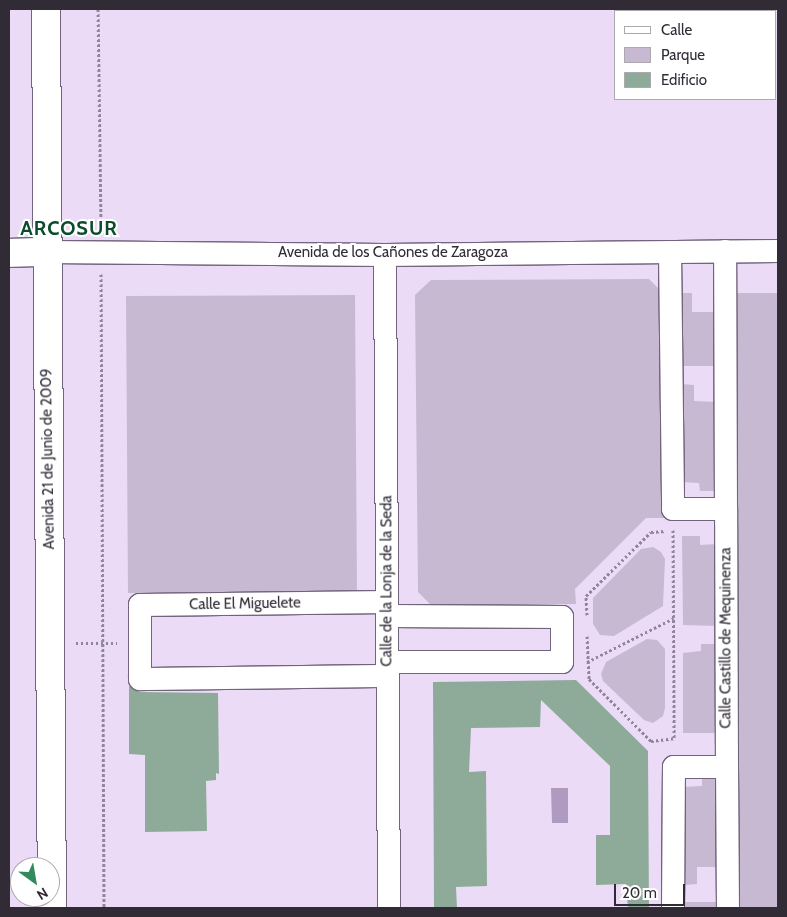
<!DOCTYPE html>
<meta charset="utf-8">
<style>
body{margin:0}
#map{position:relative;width:787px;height:917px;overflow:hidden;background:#ebdbf7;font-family:Cabin,sans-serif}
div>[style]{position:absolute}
.green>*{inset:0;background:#c7b9d2}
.water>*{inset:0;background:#b09ac0}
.building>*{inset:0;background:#8eab99}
.path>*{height:3px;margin-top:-1.5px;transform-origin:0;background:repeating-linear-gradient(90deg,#908599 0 2.5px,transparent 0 5px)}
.roads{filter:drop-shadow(1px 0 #72647c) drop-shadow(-1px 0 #72647c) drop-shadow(0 1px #72647c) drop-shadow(0 -1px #72647c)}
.street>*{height:22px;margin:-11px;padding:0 11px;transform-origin:11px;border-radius:11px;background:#fff}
.secondary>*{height:28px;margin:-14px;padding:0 14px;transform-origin:14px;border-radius:14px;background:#fff}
span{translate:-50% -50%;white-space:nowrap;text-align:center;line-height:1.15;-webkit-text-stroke:4px #fff;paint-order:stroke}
.street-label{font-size:15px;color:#312b36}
.district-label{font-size:20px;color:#0b4c2f;font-weight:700;letter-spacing:1px}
.frame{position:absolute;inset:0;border:10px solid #312b36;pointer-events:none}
.legend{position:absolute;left:614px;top:10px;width:162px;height:90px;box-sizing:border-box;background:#fff;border:1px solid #adaaaf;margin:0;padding:6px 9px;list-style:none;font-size:15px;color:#312b36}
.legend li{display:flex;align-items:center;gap:10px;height:25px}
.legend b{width:25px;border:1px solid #adaaaf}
.north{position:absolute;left:10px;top:857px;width:50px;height:50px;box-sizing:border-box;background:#fff;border:1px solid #adaaaf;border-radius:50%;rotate:148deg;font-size:14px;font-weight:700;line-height:20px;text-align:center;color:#312b36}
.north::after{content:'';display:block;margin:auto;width:18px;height:22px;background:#338a5f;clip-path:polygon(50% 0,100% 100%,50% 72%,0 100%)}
.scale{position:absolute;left:614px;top:884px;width:71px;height:22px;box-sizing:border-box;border:2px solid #312b36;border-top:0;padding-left:6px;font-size:15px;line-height:18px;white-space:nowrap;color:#312b36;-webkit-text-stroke:4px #fff;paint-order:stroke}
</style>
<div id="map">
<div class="green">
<i style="clip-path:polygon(649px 279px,663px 293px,665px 518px,646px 518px,575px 589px,576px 604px,432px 606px,418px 592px,415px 295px,431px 280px)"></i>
<i style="clip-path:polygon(681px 293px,692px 293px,692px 312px,717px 312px,717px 366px,681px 366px)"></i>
<i style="clip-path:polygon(733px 293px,778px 293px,778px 908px,738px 908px)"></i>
<i style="clip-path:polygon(355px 295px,357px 592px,128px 593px,126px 296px)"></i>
<i style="clip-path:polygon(681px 384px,694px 385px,694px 401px,717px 402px,718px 491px,700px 491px,699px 483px,682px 482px)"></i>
<i style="clip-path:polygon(682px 536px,700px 536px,700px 545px,718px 544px,719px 626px,683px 625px)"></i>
<i style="clip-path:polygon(653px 547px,661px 552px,665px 559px,663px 606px,614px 636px,600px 635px,593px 624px,593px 598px,641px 549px)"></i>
<i style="clip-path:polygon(647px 639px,657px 640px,665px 649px,665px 708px,663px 716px,653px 723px,644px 720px,603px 681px,601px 674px,606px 662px)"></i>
<i style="clip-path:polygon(701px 644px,719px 644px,719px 733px,683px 733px,683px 653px,701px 651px)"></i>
<i style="clip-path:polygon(720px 777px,721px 867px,697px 867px,697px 884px,685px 885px,684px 787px,702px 786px,702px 778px)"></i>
<i style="clip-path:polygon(684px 902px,721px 902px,721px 908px,684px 908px)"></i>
</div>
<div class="water">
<i style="clip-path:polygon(551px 788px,568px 788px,568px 823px,552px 823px)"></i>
</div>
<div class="building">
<i style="clip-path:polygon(576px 680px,648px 751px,649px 908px,628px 908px,626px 884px,596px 885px,596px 835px,610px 835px,610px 766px,541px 700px,540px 727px,471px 728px,469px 772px,486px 771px,487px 886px,456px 887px,457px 908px,434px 908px,433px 682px)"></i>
<i style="clip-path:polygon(129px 686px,140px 692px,218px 693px,219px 774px,216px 773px,216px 780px,206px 781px,207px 831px,145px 832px,145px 755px,129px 754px)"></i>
</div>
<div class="path">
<i style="left:98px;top:9px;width:221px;rotate:89.2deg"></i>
<i style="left:101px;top:274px;width:634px;rotate:89.73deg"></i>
<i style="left:673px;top:530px;width:209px;rotate:89.7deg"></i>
<i style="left:587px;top:615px;width:19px;rotate:-93deg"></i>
<i style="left:586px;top:596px;width:91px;rotate:-44.6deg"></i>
<i style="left:651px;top:532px;width:14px;rotate:-4deg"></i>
<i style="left:587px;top:636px;width:43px;rotate:87.3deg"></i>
<i style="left:589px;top:679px;width:88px;rotate:45deg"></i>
<i style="left:651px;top:741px;width:23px;rotate:-7deg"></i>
<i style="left:76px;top:643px;width:41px"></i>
<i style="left:587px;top:662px;width:97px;rotate:-26.8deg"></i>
</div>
<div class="roads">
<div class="street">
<i style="left:47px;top:252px;width:338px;rotate:0.5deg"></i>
<i style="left:385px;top:255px;width:393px;rotate:-0.6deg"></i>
<i style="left:670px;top:252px;width:257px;rotate:89.3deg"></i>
<i style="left:673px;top:509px;width:53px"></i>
<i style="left:726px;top:509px;width:258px;rotate:-90.2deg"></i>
<i style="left:385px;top:255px;width:653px;rotate:89.65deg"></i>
<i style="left:387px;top:602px;width:247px;rotate:179.3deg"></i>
<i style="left:140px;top:605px;width:74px;rotate:90deg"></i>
<i style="left:140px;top:679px;width:248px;rotate:-0.7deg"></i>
<i style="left:388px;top:616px;width:174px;rotate:0.3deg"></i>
<i style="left:562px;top:617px;width:45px;rotate:90deg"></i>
<i style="left:562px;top:662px;width:174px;rotate:180deg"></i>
<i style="left:727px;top:767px;width:141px;rotate:89.6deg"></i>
<i style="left:673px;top:908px;width:141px;rotate:-89.6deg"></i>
<i style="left:674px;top:767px;width:53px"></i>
<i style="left:727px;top:767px;width:258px;rotate:-90.2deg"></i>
</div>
<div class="secondary">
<i style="left:46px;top:9px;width:899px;rotate:89.62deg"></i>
<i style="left:9px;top:253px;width:38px;rotate:-2deg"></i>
</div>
</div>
<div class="street-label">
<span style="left:393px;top:253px">Avenida de los Cañones de Zaragoza</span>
<span style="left:48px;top:459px;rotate:-91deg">Avenida 21 de Junio de 2009</span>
<span style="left:387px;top:581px;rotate:-90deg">Calle de la Lonja de la Seda</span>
<span style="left:245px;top:604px;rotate:-1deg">Calle El Miguelete</span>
<span style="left:726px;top:638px;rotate:-90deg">Calle Castillo de Mequinenza</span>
</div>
<div class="district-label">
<span style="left:69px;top:228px">ARCOSUR</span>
</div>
<div class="frame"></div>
<ul class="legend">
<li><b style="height:6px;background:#fff"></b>Calle</li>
<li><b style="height:14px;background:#c7b9d2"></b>Parque</li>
<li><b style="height:14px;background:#8eab99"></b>Edificio</li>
</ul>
<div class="north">N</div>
<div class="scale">20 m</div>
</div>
